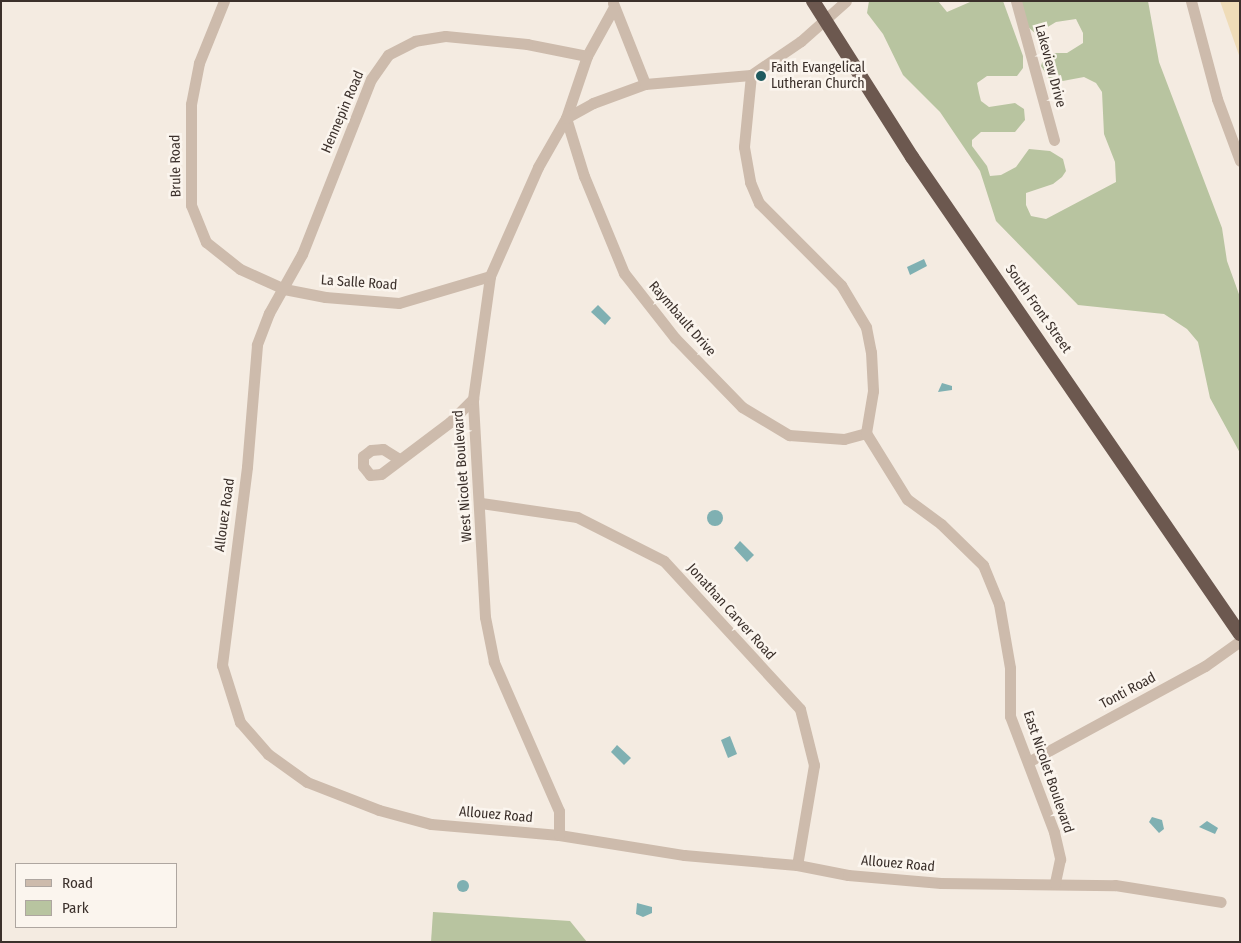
<!DOCTYPE html>
<style>
body{margin:0}
#map{position:relative;width:1241px;height:943px;overflow:hidden;background:#f4ebe1;font-family:"Fira Sans Condensed",sans-serif}
div>[style]{position:absolute}
.green>*{inset:0;background:#b8c4a0}
.sand>*{inset:0;background:#efdcb8}
.water>*{inset:0;background:#7fb0b2}
.round{border-radius:50%}
.minor>*{height:11px;margin:-5.5px;padding:0 5.5px;transform-origin:5.5px;border-radius:5.5px;background:#cdbbac}
.trunk>*{height:14px;margin:-7px;padding:0 7px;transform-origin:7px;border-radius:7px;background:#6c584f}
.dots>*{width:14px;height:14px;translate:-50% -50%;box-sizing:border-box;border:2px solid #fbf5ee;border-radius:50%}
span{translate:-50% -50%;white-space:nowrap;text-align:center;line-height:1.15;-webkit-text-stroke:5px #fbf5ee;paint-order:stroke}
.street-label{font-size:14px;color:#3b302b}
.poi-label{font-size:14px;color:#3b302b}
.left{translate:0 -50%;text-align:left}
.frame{position:absolute;inset:0;border:2px solid #3b302b;pointer-events:none}
.legend{position:absolute;left:15px;top:863px;width:162px;height:65px;box-sizing:border-box;background:#fbf5ee;border:1px solid #aea6a0;margin:0;padding:6px 9px;list-style:none;font-size:15px;color:#3b302b}
.legend li{display:flex;align-items:center;gap:10px;height:25px}
.legend b{width:25px;border:1px solid #aea6a0}
</style>
<div id="map">
<div class="green">
<i style="clip-path:polygon(869px 1px,938px 1px,947px 12px,970px 2px,1003px 1px,1023px 56px,1023px 68px,1017px 76px,987px 76px,977px 83px,979px 93px,981px 101px,989px 107px,1015px 103px,1024px 109px,1025px 120px,1015px 132px,981px 132px,972px 140px,972px 146px,987px 166px,990px 176px,1001px 175px,1016px 167px,1029px 149px,1050px 151px,1063px 159px,1066px 171px,1062px 177px,1053px 184px,1026px 193px,1026px 205px,1031px 216px,1046px 219px,1116px 182px,1115px 162px,1104px 134px,1102px 92px,1096px 83px,1084px 77px,1052px 83px,1041px 66px,1045px 53px,1067px 53px,1083px 43px,1083px 33px,1076px 19px,1056px 22px,1036px 34px,1026px 25px,1020px 1px,1148px 1px,1159px 62px,1222px 228px,1227px 261px,1240px 297px,1240px 453px,1210px 398px,1198px 342px,1187px 329px,1164px 314px,1078px 305px,996px 221px,980px 171px,940px 112px,903px 75px,883px 34px,867px 13px)"></i>
<i style="clip-path:polygon(433px 912px,570px 921px,587px 942px,431px 942px)"></i>
</div>
<div class="sand">
<i style="clip-path:polygon(1220px 1px,1240px 1px,1240px 58px)"></i>
</div>
<div class="water">
<i style="clip-path:polygon(924px 259px,927px 266px,910px 275px,907px 267px)"></i>
<i style="clip-path:polygon(598px 305px,611px 318px,605px 325px,591px 312px)"></i>
<i style="clip-path:polygon(942px 383px,952px 386px,952px 390px,938px 392px)"></i>
<i class="round" style="left:707px;top:510px;width:16px;height:16px"></i>
<i style="clip-path:polygon(740px 541px,754px 555px,747px 562px,734px 548px)"></i>
<i style="clip-path:polygon(730px 736px,737px 754px,728px 758px,721px 740px)"></i>
<i style="clip-path:polygon(617px 745px,631px 758px,624px 765px,611px 752px)"></i>
<i style="clip-path:polygon(1152px 817px,1162px 820px,1164px 829px,1159px 833px,1149px 822px)"></i>
<i style="clip-path:polygon(1207px 821px,1218px 828px,1215px 834px,1199px 827px)"></i>
<i class="round" style="left:457px;top:880px;width:12px;height:12px"></i>
<i style="clip-path:polygon(637px 903px,652px 907px,652px 913px,643px 917px,636px 914px)"></i>
</div>
<div class="minor">
<i style="left:224px;top:1px;width:67px;rotate:112deg"></i>
<i style="left:199px;top:63px;width:42px;rotate:101deg"></i>
<i style="left:191px;top:104px;width:101px;rotate:90deg"></i>
<i style="left:191px;top:205px;width:40px;rotate:68deg"></i>
<i style="left:206px;top:242px;width:43px;rotate:38.5deg"></i>
<i style="left:240px;top:269px;width:48px;rotate:24.4deg"></i>
<i style="left:284px;top:289px;width:42px;rotate:11deg"></i>
<i style="left:325px;top:297px;width:74px;rotate:4.6deg"></i>
<i style="left:399px;top:303px;width:95px;rotate:-16.5deg"></i>
<i style="left:1016px;top:1px;width:144px;rotate:74.7deg"></i>
<i style="left:1191px;top:1px;width:101px;rotate:75.1deg"></i>
<i style="left:1217px;top:99px;width:66px;rotate:69.6deg"></i>
<i style="left:613px;top:3px;width:87px;rotate:68.4deg"></i>
<i style="left:614px;top:7px;width:56px;rotate:118.9deg"></i>
<i style="left:587px;top:56px;width:65px;rotate:108.7deg"></i>
<i style="left:566px;top:118px;width:61px;rotate:72.8deg"></i>
<i style="left:584px;top:176px;width:105px;rotate:67.6deg"></i>
<i style="left:624px;top:273px;width:83px;rotate:51.9deg"></i>
<i style="left:675px;top:338px;width:96px;rotate:45.8deg"></i>
<i style="left:742px;top:407px;width:55px;rotate:30.8deg"></i>
<i style="left:789px;top:435px;width:55px;rotate:4.2deg"></i>
<i style="left:844px;top:439px;width:23px;rotate:-15deg"></i>
<i style="left:587px;top:56px;width:61px;rotate:-168.7deg"></i>
<i style="left:527px;top:44px;width:82px;rotate:-174.4deg"></i>
<i style="left:445px;top:36px;width:30px;rotate:171deg"></i>
<i style="left:415px;top:41px;width:30px;rotate:153deg"></i>
<i style="left:388px;top:55px;width:29px;rotate:125deg"></i>
<i style="left:371px;top:79px;width:188px;rotate:111.5deg"></i>
<i style="left:302px;top:254px;width:68px;rotate:119.2deg"></i>
<i style="left:269px;top:313px;width:34px;rotate:111deg"></i>
<i style="left:257px;top:345px;width:122px;rotate:94.7deg"></i>
<i style="left:247px;top:467px;width:200px;rotate:97.2deg"></i>
<i style="left:222px;top:665px;width:60px;rotate:72.5deg"></i>
<i style="left:240px;top:722px;width:43px;rotate:48.8deg"></i>
<i style="left:268px;top:754px;width:48px;rotate:35.7deg"></i>
<i style="left:307px;top:782px;width:77px;rotate:21.3deg"></i>
<i style="left:379px;top:810px;width:54px;rotate:15.1deg"></i>
<i style="left:431px;top:824px;width:128px;rotate:4.9deg"></i>
<i style="left:559px;top:835px;width:127px;rotate:9.1deg"></i>
<i style="left:684px;top:855px;width:113px;rotate:5.1deg"></i>
<i style="left:797px;top:865px;width:52px;rotate:11.1deg"></i>
<i style="left:848px;top:875px;width:93px;rotate:4.9deg"></i>
<i style="left:941px;top:883px;width:174px;rotate:0.7deg"></i>
<i style="left:1115px;top:885px;width:107px;rotate:9.1deg"></i>
<i style="left:751px;top:75px;width:72px;rotate:95.6deg"></i>
<i style="left:744px;top:147px;width:36px;rotate:80deg"></i>
<i style="left:750px;top:182px;width:23px;rotate:67deg"></i>
<i style="left:759px;top:203px;width:116px;rotate:45deg"></i>
<i style="left:841px;top:285px;width:49px;rotate:59.2deg"></i>
<i style="left:866px;top:327px;width:25px;rotate:79deg"></i>
<i style="left:871px;top:352px;width:39px;rotate:87deg"></i>
<i style="left:873px;top:391px;width:43px;rotate:99.5deg"></i>
<i style="left:866px;top:433px;width:78px;rotate:58.2deg"></i>
<i style="left:907px;top:499px;width:42px;rotate:36.3deg"></i>
<i style="left:941px;top:524px;width:59px;rotate:44.3deg"></i>
<i style="left:983px;top:565px;width:42px;rotate:67.7deg"></i>
<i style="left:999px;top:604px;width:65px;rotate:80.2deg"></i>
<i style="left:1010px;top:668px;width:48px;rotate:90deg"></i>
<i style="left:1010px;top:716px;width:124px;rotate:69.2deg"></i>
<i style="left:1054px;top:832px;width:28px;rotate:77deg"></i>
<i style="left:1060px;top:859px;width:25px;rotate:102deg"></i>
<i style="left:399px;top:459px;width:19px;rotate:-148deg"></i>
<i style="left:383px;top:449px;width:12px;rotate:175deg"></i>
<i style="left:371px;top:450px;width:10px;rotate:143deg"></i>
<i style="left:363px;top:456px;width:10px;rotate:90deg"></i>
<i style="left:363px;top:466px;width:11px;rotate:52deg"></i>
<i style="left:370px;top:475px;width:11px;rotate:-5deg"></i>
<i style="left:381px;top:474px;width:86px;rotate:-37deg"></i>
<i style="left:450px;top:422px;width:33px;rotate:-45deg"></i>
<i style="left:481px;top:503px;width:97px;rotate:8.3deg"></i>
<i style="left:577px;top:517px;width:97px;rotate:26.8deg"></i>
<i style="left:664px;top:561px;width:201px;rotate:47.4deg"></i>
<i style="left:800px;top:709px;width:58px;rotate:76deg"></i>
<i style="left:814px;top:765px;width:101px;rotate:99.6deg"></i>
<i style="left:1028px;top:762px;width:201px;rotate:-28.5deg"></i>
<i style="left:1205px;top:666px;width:43px;rotate:-35.5deg"></i>
<i style="left:559px;top:835px;width:24px;rotate:-90deg"></i>
<i style="left:559px;top:811px;width:163px;rotate:-113.6deg"></i>
<i style="left:494px;top:662px;width:46px;rotate:-101.3deg"></i>
<i style="left:485px;top:617px;width:218px;rotate:-93.2deg"></i>
<i style="left:473px;top:399px;width:124px;rotate:-82.1deg"></i>
<i style="left:490px;top:276px;width:119px;rotate:-66.2deg"></i>
<i style="left:538px;top:167px;width:56px;rotate:-60.3deg"></i>
<i style="left:566px;top:118px;width:31px;rotate:-29deg"></i>
<i style="left:593px;top:103px;width:55px;rotate:-20.1deg"></i>
<i style="left:645px;top:84px;width:106px;rotate:-4.9deg"></i>
<i style="left:751px;top:75px;width:60px;rotate:-34.2deg"></i>
<i style="left:801px;top:41px;width:60px;rotate:-41.6deg"></i>
</div>
<div class="trunk">
<i style="left:813px;top:1px;width:185px;rotate:57.6deg"></i>
<i style="left:912px;top:157px;width:579px;rotate:55.49deg"></i>
</div>
<div class="dots">
<i style="left:761px;top:76px;background:#1f5a5e"></i>
</div>
<div class="street-label">
<span style="left:1050px;top:66px;rotate:75deg">Lakeview Drive</span>
<span style="left:343px;top:112px;rotate:-67deg">Hennepin Road</span>
<span style="left:176px;top:166px;rotate:-91deg">Brule Road</span>
<span style="left:359px;top:283px;rotate:4deg">La Salle Road</span>
<span style="left:1038px;top:309px;rotate:55deg">South Front Street</span>
<span style="left:682px;top:319px;rotate:49deg">Raymbault Drive</span>
<span style="left:463px;top:476px;rotate:-94deg">West Nicolet Boulevard</span>
<span style="left:225px;top:515px;rotate:-82deg">Allouez Road</span>
<span style="left:731px;top:612px;rotate:48deg">Jonathan Carver Road</span>
<span style="left:1128px;top:691px;rotate:-28deg">Tonti Road</span>
<span style="left:1048px;top:772px;rotate:71deg">East Nicolet Boulevard</span>
<span style="left:496px;top:815px;rotate:5deg">Allouez Road</span>
<span style="left:898px;top:864px;rotate:5deg">Allouez Road</span>
</div>
<div class="poi-label">
<span class="left" style="left:771px;top:76px">Faith Evangelical<br>Lutheran Church</span>
</div>
<div class="frame"></div>
<ul class="legend">
<li><b style="height:6px;background:#cdbbac"></b>Road</li>
<li><b style="height:14px;background:#b8c4a0"></b>Park</li>
</ul>
</div>
